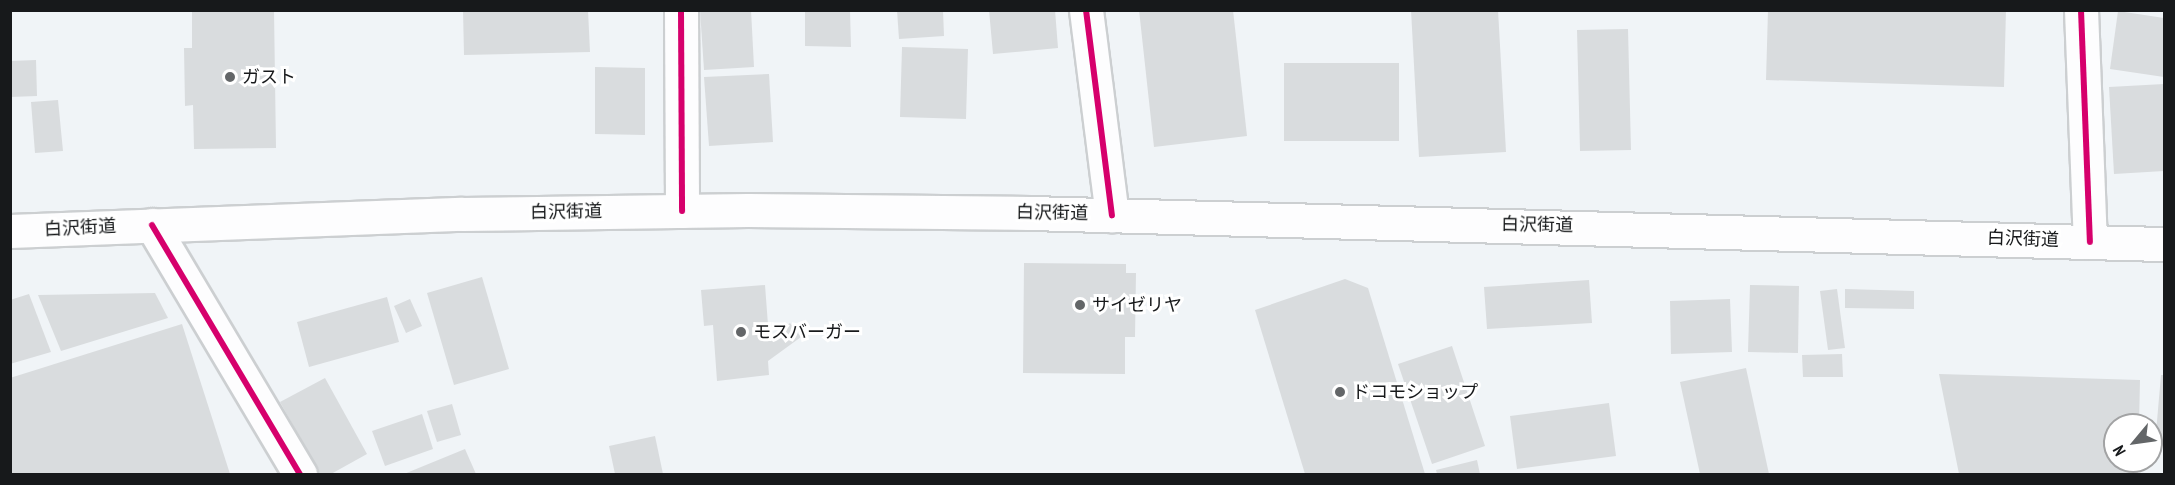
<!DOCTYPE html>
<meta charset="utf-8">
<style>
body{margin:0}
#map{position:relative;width:2175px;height:485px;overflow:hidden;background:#f0f4f7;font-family:"PT Sans Narrow","Noto Sans JP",sans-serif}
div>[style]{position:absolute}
.building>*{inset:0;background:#d9dcde}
.roads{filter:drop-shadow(2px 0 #cccfd1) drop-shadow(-2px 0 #cccfd1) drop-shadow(0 2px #cccfd1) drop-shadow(0 -2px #cccfd1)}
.minor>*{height:33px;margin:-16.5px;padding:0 16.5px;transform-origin:16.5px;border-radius:16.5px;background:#fdfdfe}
.secondary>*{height:33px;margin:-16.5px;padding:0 16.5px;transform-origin:16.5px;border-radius:16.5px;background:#fdfdfe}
.cycleway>*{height:6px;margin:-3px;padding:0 3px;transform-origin:3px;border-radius:3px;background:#d6006c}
.dots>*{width:16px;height:16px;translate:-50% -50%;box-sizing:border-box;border:3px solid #fff;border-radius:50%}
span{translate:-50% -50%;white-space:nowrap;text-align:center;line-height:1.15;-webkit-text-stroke:6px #fff;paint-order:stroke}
.poi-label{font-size:18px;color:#17191b}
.left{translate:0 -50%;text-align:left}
.street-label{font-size:18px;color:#17191b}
.frame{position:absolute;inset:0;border:12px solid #17191b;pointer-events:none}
.north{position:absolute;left:2103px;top:413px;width:60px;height:60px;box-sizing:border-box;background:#fff;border:2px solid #a2a3a4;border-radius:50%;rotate:241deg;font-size:16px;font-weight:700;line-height:24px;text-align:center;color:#17191b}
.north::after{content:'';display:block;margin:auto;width:21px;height:27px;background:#636668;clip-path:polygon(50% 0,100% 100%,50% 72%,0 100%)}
</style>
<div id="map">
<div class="building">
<i style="clip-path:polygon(192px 10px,274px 10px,276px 148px,194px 149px,193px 105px,185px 106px,184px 48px,192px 48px)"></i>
<i style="clip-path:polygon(463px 10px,588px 10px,590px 52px,464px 55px)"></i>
<i style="clip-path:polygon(700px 10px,751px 10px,754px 67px,704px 70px)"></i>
<i style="clip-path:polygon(805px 10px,850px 10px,851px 47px,805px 46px)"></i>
<i style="clip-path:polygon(897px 10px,943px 10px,944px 36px,899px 39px)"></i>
<i style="clip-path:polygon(989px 10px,1055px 10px,1058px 48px,993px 54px)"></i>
<i style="clip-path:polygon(1139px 10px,1233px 10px,1247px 136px,1154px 147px)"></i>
<i style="clip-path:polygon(1411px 10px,1498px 10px,1506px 152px,1419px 157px)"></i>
<i style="clip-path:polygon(1768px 10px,2006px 10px,2004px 87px,1766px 80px)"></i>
<i style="clip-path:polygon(2118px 11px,2164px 18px,2164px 77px,2110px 69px)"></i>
<i style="clip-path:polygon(1628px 29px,1631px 150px,1580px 151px,1577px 30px)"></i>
<i style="clip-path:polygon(902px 47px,968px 49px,966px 119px,900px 117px)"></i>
<i style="clip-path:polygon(36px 60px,37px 96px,10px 97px,10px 61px)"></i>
<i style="clip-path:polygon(1284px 63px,1399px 63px,1399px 141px,1284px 141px)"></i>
<i style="clip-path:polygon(595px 67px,645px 68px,645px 135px,595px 134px)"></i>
<i style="clip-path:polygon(769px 74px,773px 142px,709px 146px,704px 77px)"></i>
<i style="clip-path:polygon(2164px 84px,2164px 171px,2114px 174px,2109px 87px)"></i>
<i style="clip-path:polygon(58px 100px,63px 151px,35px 153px,31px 102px)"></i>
<i style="clip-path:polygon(1024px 263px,1126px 264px,1126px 273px,1136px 273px,1135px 337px,1125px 337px,1125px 374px,1023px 373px)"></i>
<i style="clip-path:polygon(482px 277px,509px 369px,454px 385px,427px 293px)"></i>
<i style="clip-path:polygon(1345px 279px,1368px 288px,1425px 474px,1305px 474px,1255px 310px)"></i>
<i style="clip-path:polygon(1589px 280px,1592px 323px,1487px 329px,1484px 287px)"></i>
<i style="clip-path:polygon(765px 285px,769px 338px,790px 323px,801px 337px,768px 361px,769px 375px,717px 381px,713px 325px,704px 326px,701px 290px)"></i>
<i style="clip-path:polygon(1750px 285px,1799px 286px,1798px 353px,1748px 352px)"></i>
<i style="clip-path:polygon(1837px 289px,1845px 348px,1828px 350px,1820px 291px)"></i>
<i style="clip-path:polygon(1845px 289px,1914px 291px,1914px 309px,1845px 308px)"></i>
<i style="clip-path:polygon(155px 293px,168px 318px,61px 351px,38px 295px)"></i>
<i style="clip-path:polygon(29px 294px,51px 352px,10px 364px,10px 300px)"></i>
<i style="clip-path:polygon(387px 297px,399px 342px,309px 367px,297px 322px)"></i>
<i style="clip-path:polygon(410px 299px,422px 326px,406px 333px,394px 306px)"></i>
<i style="clip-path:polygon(1730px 299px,1732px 352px,1671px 354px,1670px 301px)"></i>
<i style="clip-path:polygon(182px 324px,230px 474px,10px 474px,10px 378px)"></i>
<i style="clip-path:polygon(1452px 346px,1485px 446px,1432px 464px,1398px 364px)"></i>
<i style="clip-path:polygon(1842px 354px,1843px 377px,1803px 377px,1802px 355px)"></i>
<i style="clip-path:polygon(1746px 368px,1769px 474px,1700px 474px,1680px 382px)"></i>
<i style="clip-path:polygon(1939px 374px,2140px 380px,2139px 425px,2115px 425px,2115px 461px,2138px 461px,2138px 474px,1959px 474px)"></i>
<i style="clip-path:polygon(2161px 375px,2164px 375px,2164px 444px,2155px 444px)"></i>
<i style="clip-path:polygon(325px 378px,367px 454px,331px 474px,320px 474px,280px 402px)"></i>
<i style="clip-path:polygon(1609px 403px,1616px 456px,1517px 469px,1510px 416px)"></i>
<i style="clip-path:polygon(452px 404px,461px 435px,437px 442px,427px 411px)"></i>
<i style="clip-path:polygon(422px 414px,433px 449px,385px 466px,372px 431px)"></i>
<i style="clip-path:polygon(655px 436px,663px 474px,615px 474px,609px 446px)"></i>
<i style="clip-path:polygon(465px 449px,476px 474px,404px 474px)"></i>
<i style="clip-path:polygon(1477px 460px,1480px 474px,1437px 474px,1436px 470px)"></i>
</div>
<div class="roads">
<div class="minor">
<i style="left:681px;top:10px;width:201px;rotate:89.7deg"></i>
<i style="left:1086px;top:10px;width:207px;rotate:82.8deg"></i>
<i style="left:2081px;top:10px;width:232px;rotate:87.8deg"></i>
<i style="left:152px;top:225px;width:290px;rotate:59.3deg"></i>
</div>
<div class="secondary">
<i style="left:10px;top:231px;width:452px;rotate:-2.2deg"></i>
<i style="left:462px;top:214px;width:286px;rotate:-0.8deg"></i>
<i style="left:748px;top:210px;width:282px;rotate:0.6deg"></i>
<i style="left:1030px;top:213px;width:1134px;rotate:1.57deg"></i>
</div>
</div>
<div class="cycleway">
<i style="left:681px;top:10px;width:201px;rotate:89.7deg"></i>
<i style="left:1086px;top:10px;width:207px;rotate:82.8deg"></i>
<i style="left:2081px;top:10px;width:232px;rotate:87.8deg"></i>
<i style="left:152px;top:225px;width:290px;rotate:59.3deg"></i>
</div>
<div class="dots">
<i style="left:230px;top:77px;background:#636668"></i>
<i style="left:1080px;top:305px;background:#636668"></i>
<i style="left:741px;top:332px;background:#636668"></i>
<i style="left:1340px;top:392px;background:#636668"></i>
</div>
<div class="poi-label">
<span class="left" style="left:242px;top:77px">ガスト</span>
<span class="left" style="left:1092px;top:305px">サイゼリヤ</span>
<span class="left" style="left:753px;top:332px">モスバーガー</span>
<span class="left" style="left:1352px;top:392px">ドコモショップ</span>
</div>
<div class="street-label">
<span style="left:566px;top:212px;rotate:-1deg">白沢街道</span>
<span style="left:1052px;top:213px;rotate:1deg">白沢街道</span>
<span style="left:1537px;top:225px;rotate:1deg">白沢街道</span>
<span style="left:80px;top:228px;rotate:-3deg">白沢街道</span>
<span style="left:2023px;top:239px;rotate:2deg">白沢街道</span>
</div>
<div class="frame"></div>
<div class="north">N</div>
</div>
